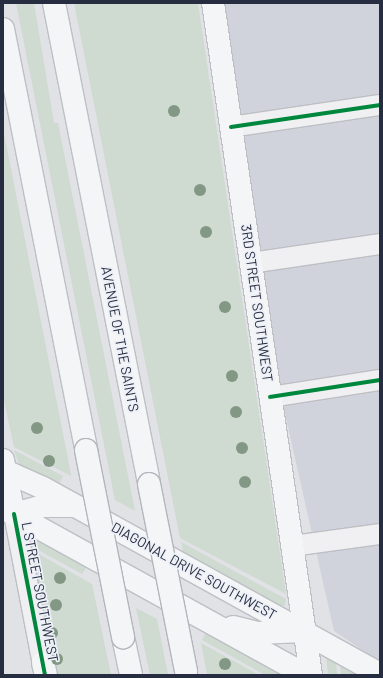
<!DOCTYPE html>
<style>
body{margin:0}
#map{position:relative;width:383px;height:678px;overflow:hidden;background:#e0e2e6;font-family:Barlow,sans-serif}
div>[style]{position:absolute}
.built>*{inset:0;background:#d0d3db}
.green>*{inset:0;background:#cfdad0}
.roads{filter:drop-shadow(1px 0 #bdbfc4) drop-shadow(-1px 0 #bdbfc4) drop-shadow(0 1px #bdbfc4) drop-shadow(0 -1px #bdbfc4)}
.minor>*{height:20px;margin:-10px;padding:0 10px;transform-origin:10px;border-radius:10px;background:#f0f0f2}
.major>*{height:22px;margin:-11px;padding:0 11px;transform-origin:11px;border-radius:11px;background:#f4f5f6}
.highway>*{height:22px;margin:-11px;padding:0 11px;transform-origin:11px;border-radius:11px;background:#f4f5f6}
.bridges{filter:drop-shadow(1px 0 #b2b5bb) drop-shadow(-1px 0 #b2b5bb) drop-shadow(0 1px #b2b5bb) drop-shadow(0 -1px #b2b5bb)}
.highway-bridge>*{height:22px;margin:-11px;padding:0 11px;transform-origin:11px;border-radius:11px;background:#f4f5f6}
.cycleway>*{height:4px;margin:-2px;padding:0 2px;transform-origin:2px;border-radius:2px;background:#00873e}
.trees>*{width:12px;height:12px;margin:-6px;border-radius:50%;background:#829884}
span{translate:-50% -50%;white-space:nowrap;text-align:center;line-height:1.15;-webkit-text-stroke:3.5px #edf0f6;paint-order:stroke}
.street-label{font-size:14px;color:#262d40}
.frame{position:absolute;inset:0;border:4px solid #262d40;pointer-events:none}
</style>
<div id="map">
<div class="built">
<i style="clip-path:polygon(212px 3px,380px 3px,380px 662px,334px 631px,251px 263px)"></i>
</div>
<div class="green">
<i style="clip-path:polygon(16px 3px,34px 3px,54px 123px,58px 123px,135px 511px,115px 500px)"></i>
<i style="clip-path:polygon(74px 3px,198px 3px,286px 594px,180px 538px)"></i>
<i style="clip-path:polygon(3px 128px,68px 459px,71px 476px,14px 447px,3px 396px)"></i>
<i style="clip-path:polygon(14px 450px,63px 476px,58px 486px,20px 467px)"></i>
<i style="clip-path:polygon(31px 536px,88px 564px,82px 574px,31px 546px,27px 543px)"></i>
<i style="clip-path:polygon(181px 542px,286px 599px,285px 605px,281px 607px,184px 555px)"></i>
<i style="clip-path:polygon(30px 549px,92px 584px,111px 675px,58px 675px,40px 610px)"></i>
<i style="clip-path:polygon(136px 608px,157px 619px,168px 675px,150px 675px)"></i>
<i style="clip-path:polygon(207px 630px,289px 675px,265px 675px,202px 640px)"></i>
<i style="clip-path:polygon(201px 643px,259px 675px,207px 675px)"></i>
<i style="clip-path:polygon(326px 656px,336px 661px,337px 675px,328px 673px)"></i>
<i style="clip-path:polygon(340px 664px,362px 675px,341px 675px)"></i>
</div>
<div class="roads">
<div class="minor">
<i style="left:231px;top:127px;width:151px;rotate:-8.4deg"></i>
<i style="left:251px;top:263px;width:130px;rotate:-8.4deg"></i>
<i style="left:270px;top:397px;width:111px;rotate:-8.8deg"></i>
<i style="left:14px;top:514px;width:164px;rotate:79.1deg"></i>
<i style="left:292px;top:546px;width:89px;rotate:-7.8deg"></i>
</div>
<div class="major">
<i style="left:213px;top:3px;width:679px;rotate:81.7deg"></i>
<i style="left:3px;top:460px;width:55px;rotate:78.5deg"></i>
<i style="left:3px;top:470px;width:44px;rotate:24.2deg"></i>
<i style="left:43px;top:488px;width:385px;rotate:28.9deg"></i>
<i style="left:3px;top:508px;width:346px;rotate:28.9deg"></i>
<i style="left:14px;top:514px;width:31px;rotate:-15deg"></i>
<i style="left:44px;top:506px;width:29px"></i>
<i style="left:233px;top:627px;width:25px;rotate:14deg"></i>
<i style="left:257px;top:633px;width:48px;rotate:-2.4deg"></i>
</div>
<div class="highway">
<i style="left:54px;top:3px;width:490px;rotate:78.8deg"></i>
<i style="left:3px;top:29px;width:429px;rotate:78.8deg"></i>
<i style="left:123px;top:637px;width:39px;rotate:78deg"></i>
<i style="left:43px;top:663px;width:12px;rotate:76deg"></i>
</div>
</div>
<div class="bridges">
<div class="highway-bridge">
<i style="left:86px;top:450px;width:191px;rotate:78.8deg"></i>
<i style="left:149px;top:484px;width:191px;rotate:78.8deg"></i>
</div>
</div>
<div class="cycleway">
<i style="left:231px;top:127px;width:151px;rotate:-8.4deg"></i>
<i style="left:270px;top:397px;width:111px;rotate:-8.8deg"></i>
<i style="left:14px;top:514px;width:164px;rotate:79.1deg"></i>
</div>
<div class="trees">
<i style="left:174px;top:111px"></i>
<i style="left:200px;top:190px"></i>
<i style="left:206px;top:232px"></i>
<i style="left:225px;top:307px"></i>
<i style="left:232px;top:376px"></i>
<i style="left:236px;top:412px"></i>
<i style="left:37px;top:428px"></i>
<i style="left:242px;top:448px"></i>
<i style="left:49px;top:461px"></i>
<i style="left:245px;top:482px"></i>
<i style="left:60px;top:578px"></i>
<i style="left:56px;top:605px"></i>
<i style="left:52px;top:633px"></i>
<i style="left:57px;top:659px"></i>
<i style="left:225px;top:664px"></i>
</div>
<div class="street-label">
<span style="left:257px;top:303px;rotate:82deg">3RD STREET SOUTHWEST</span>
<span style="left:120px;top:339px;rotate:79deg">AVENUE OF THE SAINTS</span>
<span style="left:194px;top:571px;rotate:29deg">DIAGONAL DRIVE SOUTHWEST</span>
<span style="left:40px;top:592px;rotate:79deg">L STREET SOUTHWEST</span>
</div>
<div class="frame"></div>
</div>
